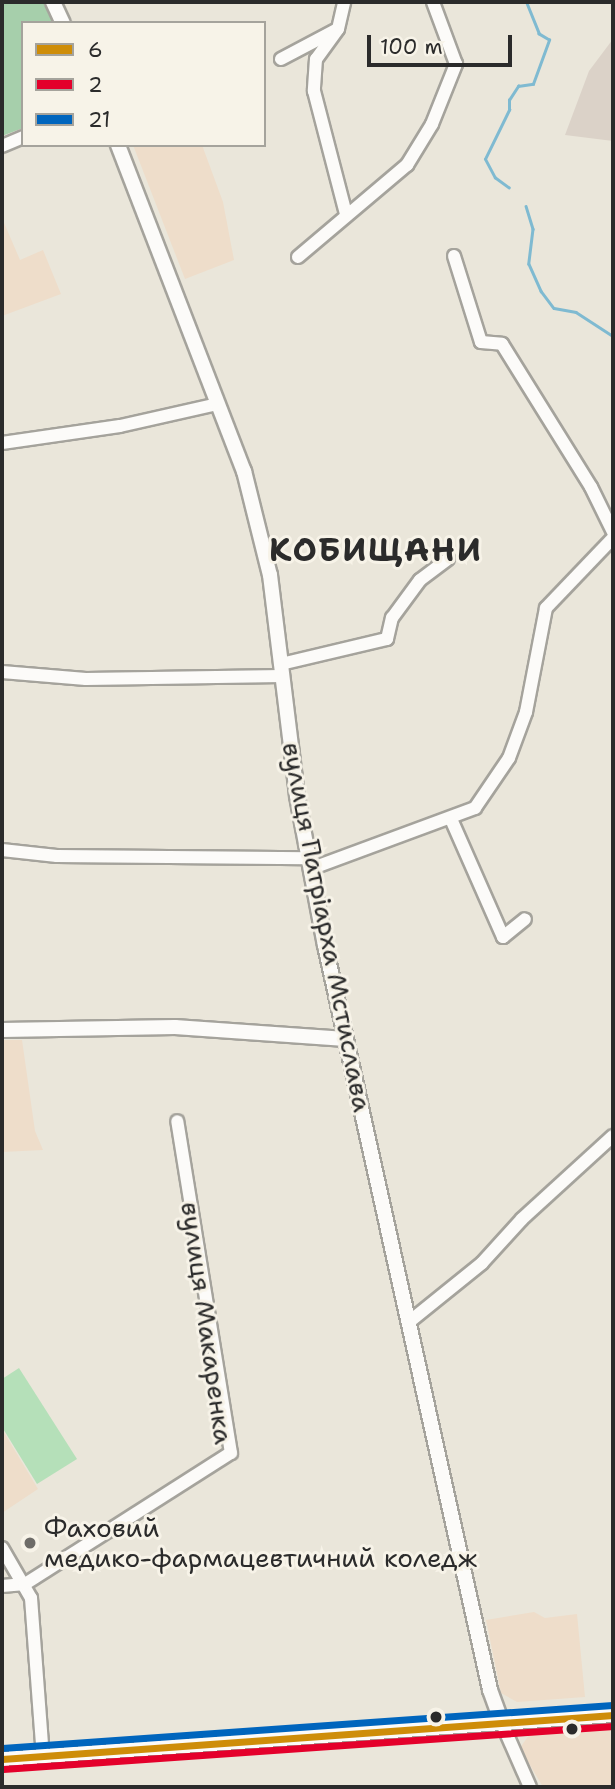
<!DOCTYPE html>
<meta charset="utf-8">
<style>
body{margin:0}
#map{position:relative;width:615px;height:1789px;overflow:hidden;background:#eae6da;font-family:"Shantell Sans",sans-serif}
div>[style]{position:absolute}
.built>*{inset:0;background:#eeddca}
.industrial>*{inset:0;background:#dbd2c8}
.green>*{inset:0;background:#b5e0b9}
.forest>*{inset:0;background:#a6cfab}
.stream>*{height:2.5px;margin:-1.25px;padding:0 1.25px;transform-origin:1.25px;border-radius:1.25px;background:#7fbad1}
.roads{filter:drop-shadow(2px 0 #a5a39c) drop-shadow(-2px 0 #a5a39c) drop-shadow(0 2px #a5a39c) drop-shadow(0 -2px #a5a39c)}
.minor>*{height:12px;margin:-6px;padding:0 6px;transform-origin:6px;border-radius:6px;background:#fcfbf9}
.major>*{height:14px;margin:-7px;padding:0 7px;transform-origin:7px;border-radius:7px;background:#fcfbf9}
.bus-1>*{height:7px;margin:-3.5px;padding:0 3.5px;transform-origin:3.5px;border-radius:3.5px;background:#ce8d09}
.bus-2>*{height:7px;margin:-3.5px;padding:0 3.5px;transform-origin:3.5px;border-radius:3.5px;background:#e4002b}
.bus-3>*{height:7px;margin:-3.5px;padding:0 3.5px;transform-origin:3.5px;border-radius:3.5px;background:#0065bd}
.dots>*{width:19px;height:19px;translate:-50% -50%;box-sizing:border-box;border:4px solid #f7f3e8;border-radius:50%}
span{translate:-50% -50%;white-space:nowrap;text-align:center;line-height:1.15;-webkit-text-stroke:6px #f7f3e8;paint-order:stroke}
.street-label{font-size:26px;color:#2b2b2b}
.poi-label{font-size:26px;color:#2b2b2b}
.left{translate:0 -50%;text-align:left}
.district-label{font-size:33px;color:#2b2b2b;font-weight:700;letter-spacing:2px}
.frame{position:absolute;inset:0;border:4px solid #2b2b2b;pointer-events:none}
.legend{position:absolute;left:21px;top:21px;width:245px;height:126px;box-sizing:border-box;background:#f7f3e8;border:2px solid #a5a39c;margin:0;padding:9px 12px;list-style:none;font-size:21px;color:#2b2b2b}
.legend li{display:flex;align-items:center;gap:14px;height:35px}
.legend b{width:35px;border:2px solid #a5a39c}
.scale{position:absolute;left:367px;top:35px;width:145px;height:32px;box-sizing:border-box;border:4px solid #2b2b2b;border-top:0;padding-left:9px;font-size:21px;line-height:24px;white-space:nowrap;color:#2b2b2b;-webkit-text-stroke:5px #f7f3e8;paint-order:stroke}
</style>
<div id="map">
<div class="built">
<i style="clip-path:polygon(133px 145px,202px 145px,223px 202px,234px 260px,185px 279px)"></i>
<i style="clip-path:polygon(2px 218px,20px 260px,43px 250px,61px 294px,2px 316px)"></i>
<i style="clip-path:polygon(2px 1040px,22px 1040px,35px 1131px,43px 1150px,2px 1152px)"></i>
<i style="clip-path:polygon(2px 1429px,38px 1489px,2px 1513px)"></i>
<i style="clip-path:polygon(534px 1612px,545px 1618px,577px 1614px,585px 1697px,517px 1702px,501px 1693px,486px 1620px)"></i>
<i style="clip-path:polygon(610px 1726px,613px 1787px,543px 1787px,520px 1748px,531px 1732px)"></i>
</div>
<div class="industrial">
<i style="clip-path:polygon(613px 39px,613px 141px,565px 135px,589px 71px)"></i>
</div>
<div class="green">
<i style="clip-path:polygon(19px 1368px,77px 1459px,37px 1484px,2px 1427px,2px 1379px)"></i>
</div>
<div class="forest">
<i style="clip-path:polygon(2px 2px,43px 2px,53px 23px,23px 23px,23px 128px,2px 136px)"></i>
</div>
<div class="stream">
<i style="left:509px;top:188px;width:17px;rotate:-144deg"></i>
<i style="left:495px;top:178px;width:21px;rotate:-118deg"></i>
<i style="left:485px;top:159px;width:55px;rotate:-63.9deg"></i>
<i style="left:509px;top:110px;width:10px;rotate:-90deg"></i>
<i style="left:509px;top:100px;width:17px;rotate:-57deg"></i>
<i style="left:518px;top:86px;width:15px;rotate:-8deg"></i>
<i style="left:533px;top:84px;width:47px;rotate:-70deg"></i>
<i style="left:549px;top:40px;width:12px;rotate:-149deg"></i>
<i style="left:539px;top:34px;width:35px;rotate:-112deg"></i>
<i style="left:526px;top:206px;width:24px;rotate:73deg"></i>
<i style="left:533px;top:229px;width:35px;rotate:97deg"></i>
<i style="left:529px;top:264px;width:30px;rotate:66deg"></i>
<i style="left:541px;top:291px;width:21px;rotate:53deg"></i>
<i style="left:554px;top:308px;width:22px;rotate:10deg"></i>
<i style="left:576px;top:312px;width:44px;rotate:33deg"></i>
</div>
<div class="roads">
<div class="minor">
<i style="left:338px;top:29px;width:37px;rotate:126deg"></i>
<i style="left:316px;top:59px;width:32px;rotate:94deg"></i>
<i style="left:314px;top:91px;width:127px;rotate:75.4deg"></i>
<i style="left:281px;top:59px;width:64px;rotate:-27.8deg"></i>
<i style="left:338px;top:29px;width:28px;rotate:-77deg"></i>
<i style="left:2px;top:146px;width:23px;rotate:-23deg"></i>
<i style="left:454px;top:256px;width:90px;rotate:72.6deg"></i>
<i style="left:481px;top:342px;width:21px;rotate:5deg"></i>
<i style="left:502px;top:344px;width:168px;rotate:58.1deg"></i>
<i style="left:591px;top:487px;width:50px;rotate:63.9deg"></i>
<i style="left:298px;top:257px;width:143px;rotate:-40.2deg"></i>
<i style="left:407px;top:165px;width:48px;rotate:-58.6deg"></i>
<i style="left:432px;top:124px;width:65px;rotate:-68.2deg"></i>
<i style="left:456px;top:64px;width:66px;rotate:-110.4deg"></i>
<i style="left:2px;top:443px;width:119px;rotate:-8.2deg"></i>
<i style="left:120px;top:426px;width:100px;rotate:-12.7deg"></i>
<i style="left:281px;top:664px;width:109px;rotate:-13.3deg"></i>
<i style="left:387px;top:639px;width:22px;rotate:-77deg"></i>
<i style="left:392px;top:618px;width:47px;rotate:-53.6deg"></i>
<i style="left:420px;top:580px;width:35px;rotate:-37deg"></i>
<i style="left:2px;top:672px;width:84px;rotate:4.8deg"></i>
<i style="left:86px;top:679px;width:196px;rotate:-0.9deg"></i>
<i style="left:451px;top:819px;width:129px;rotate:66.2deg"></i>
<i style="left:503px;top:937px;width:28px;rotate:-39deg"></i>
<i style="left:2px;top:850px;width:55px;rotate:6.2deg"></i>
<i style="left:57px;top:856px;width:251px;rotate:0.5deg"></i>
<i style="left:310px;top:869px;width:176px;rotate:-20.3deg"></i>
<i style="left:475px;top:808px;width:60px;rotate:-55.8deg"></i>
<i style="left:509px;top:758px;width:49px;rotate:-69.7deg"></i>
<i style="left:526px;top:712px;width:106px;rotate:-79.1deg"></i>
<i style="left:546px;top:608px;width:97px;rotate:-46.3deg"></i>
<i style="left:409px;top:1322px;width:94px;rotate:-38.9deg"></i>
<i style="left:482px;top:1263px;width:59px;rotate:-47.7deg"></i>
<i style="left:522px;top:1219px;width:123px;rotate:-42.4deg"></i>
<i style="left:2px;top:1548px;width:58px;rotate:59.9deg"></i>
<i style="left:31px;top:1598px;width:158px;rotate:85.7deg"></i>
<i style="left:2px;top:1586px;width:23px;rotate:-5deg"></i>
<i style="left:25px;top:1584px;width:244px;rotate:-32.5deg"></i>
<i style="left:231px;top:1453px;width:336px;rotate:-99.2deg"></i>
<i style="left:501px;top:1721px;width:72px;rotate:66.3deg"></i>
</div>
<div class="major">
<i style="left:53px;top:2px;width:23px;rotate:65deg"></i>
<i style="left:118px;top:145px;width:350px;rotate:68.9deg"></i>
<i style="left:244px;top:471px;width:107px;rotate:76deg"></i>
<i style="left:270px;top:575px;width:223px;rotate:83deg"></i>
<i style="left:297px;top:796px;width:152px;rotate:79.4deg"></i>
<i style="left:325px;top:945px;width:763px;rotate:77.51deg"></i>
<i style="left:490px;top:1690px;width:33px;rotate:70deg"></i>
<i style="left:2px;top:1030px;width:173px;rotate:-1deg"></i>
<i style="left:175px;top:1027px;width:171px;rotate:4deg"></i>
<i style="left:2px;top:1759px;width:613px;rotate:-4.12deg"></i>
</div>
</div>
<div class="bus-1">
<i style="left:2px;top:1759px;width:613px;rotate:-4.12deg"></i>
</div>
<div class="bus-2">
<i style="left:3px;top:1769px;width:612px;rotate:-4.03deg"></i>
</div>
<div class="bus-3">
<i style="left:2px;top:1748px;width:612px;rotate:-4.03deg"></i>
</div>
<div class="dots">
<i style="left:30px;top:1543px;background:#6e6c68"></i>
<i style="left:436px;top:1717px;background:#2b2b2b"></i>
<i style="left:572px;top:1729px;background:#2b2b2b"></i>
</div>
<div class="street-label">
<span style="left:327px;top:927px;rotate:79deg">вулиця Патріарха Мстислава</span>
<span style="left:207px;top:1323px;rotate:82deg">вулиця Макаренка</span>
</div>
<div class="poi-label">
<span class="left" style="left:44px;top:1543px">Фаховий<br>медико-фармацевтичний коледж</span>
</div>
<div class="district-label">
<span style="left:376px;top:550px">КОБИЩАНИ</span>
</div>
<div class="frame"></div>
<ul class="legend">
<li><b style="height:9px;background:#ce8d09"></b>6</li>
<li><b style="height:9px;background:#e4002b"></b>2</li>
<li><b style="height:9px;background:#0065bd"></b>21</li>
</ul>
<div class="scale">100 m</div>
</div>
